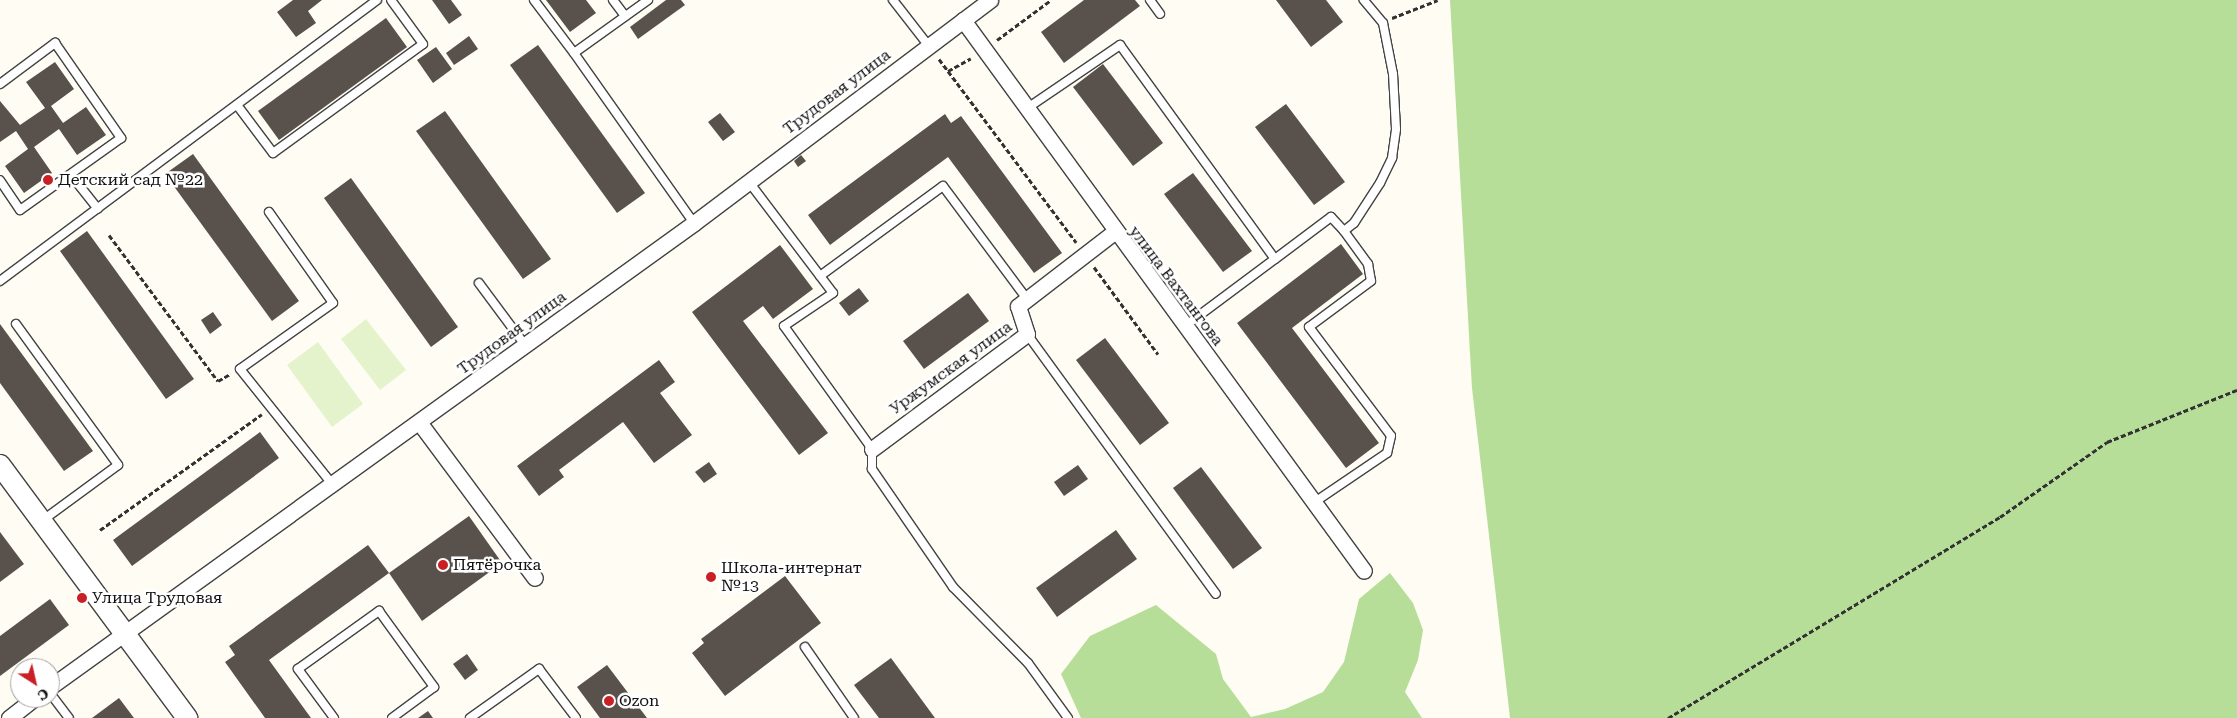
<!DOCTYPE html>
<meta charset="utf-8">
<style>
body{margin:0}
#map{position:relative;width:2237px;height:718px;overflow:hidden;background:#fffdf3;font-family:"Roboto Serif",serif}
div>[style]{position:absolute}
.forest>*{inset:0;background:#b6de98}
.pitch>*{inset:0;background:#e4f3cc}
.building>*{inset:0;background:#59514c}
.path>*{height:3px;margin-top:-1.5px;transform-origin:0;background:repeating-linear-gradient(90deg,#323232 0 5px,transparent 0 7.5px)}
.roads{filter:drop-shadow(1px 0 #434343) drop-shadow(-1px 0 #434343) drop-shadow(0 1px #434343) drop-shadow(0 -1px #434343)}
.service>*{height:8px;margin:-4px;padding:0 4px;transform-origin:4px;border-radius:4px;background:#fff}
.minor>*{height:15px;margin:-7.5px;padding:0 7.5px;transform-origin:7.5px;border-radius:7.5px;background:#fff}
.tertiary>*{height:20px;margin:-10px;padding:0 10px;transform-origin:10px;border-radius:10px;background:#fff}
.dots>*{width:14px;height:14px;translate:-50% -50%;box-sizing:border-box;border:2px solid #fff;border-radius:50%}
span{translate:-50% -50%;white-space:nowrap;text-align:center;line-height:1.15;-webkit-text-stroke:5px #fff;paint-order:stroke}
.street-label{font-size:16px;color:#101010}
.poi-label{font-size:16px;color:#101010}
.left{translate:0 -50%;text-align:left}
.north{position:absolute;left:10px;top:658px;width:50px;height:50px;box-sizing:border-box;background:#fff;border:1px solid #9f9f9f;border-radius:50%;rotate:145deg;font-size:14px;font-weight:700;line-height:20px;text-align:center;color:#101010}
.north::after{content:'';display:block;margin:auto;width:18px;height:22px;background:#c82024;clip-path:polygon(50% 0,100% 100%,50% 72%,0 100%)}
</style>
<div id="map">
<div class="forest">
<i style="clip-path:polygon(1450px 0,2237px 0,2237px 718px,1510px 718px,1472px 388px)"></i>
<i style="clip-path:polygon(1390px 573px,1413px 603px,1423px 630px,1418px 660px,1405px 692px,1422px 718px,1081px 718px,1061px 674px,1090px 636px,1156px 605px,1216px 654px,1223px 679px,1251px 717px,1285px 709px,1323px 692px,1344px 662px,1359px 599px)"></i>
</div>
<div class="pitch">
<i style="clip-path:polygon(366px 319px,406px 370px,380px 390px,341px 339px)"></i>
<i style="clip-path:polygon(318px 342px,363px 404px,332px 427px,287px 365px)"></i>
</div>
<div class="building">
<i style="clip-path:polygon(293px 0,322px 0,308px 11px,316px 23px,296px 37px,277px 12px)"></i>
<i style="clip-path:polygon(432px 0,451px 0,462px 15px,449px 24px)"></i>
<i style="clip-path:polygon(546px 0,586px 0,596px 13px,570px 32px)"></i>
<i style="clip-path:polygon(666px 0,681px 0,685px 5px,638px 39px,630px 27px)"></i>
<i style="clip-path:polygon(1084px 0,1135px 0,1140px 6px,1064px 63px,1041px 32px)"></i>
<i style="clip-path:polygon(1276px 0,1326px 0,1343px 22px,1311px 47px)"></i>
<i style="clip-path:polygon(386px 18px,407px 47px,279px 140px,258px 111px)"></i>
<i style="clip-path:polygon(469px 36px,478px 49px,454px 65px,446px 53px)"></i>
<i style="clip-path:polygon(538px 45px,645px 193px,617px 213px,510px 65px)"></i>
<i style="clip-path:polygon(436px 47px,452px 69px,433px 83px,417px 60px)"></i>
<i style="clip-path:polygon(55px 62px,74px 89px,51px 106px,63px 123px,86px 107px,106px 135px,77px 155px,59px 129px,34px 147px,52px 173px,24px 193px,5px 166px,28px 149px,16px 131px,0 142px,0 101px,20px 125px,45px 108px,26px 82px)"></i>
<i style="clip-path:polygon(1103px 64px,1163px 143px,1133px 166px,1073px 87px)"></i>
<i style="clip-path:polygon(1286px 104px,1345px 182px,1314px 205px,1255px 127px)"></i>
<i style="clip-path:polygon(445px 111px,551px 259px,523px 279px,416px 131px)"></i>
<i style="clip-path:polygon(720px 113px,735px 132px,723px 141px,708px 122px)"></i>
<i style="clip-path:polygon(945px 114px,951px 123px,961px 116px,1062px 253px,1034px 273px,948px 157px,830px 245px,808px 215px)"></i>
<i style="clip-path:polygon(193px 154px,299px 301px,272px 321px,165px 174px)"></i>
<i style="clip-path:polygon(801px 155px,806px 161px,798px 167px,794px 161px)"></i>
<i style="clip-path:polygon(1193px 173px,1252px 251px,1223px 272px,1164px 194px)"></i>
<i style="clip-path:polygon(351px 178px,458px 327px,431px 347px,324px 198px)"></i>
<i style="clip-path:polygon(87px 231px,194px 379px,166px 399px,60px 251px)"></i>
<i style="clip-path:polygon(1341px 244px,1363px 274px,1292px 328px,1379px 443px,1346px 468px,1237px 323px)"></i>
<i style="clip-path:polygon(780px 245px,813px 289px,773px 319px,763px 306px,743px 321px,828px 433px,799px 455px,692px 312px)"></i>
<i style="clip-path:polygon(859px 288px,869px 301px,849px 316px,839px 303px)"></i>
<i style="clip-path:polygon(968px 293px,989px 321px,924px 369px,903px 341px)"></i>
<i style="clip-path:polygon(213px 312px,222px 325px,210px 334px,201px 320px)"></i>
<i style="clip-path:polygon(0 324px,93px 451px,64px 471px,0 383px)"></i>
<i style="clip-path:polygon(1105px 338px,1169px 423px,1140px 445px,1076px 360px)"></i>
<i style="clip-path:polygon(659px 360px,675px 382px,660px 393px,692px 435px,654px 463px,623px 422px,559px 470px,564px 477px,539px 496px,517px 466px)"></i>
<i style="clip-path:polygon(260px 432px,279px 458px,132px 566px,113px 540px)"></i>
<i style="clip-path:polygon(709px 462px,717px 474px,704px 483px,695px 472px)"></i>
<i style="clip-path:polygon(1078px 465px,1088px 479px,1064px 496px,1054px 482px)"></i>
<i style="clip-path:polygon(1201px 467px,1262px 548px,1233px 569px,1173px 488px)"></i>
<i style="clip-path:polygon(469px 516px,502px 563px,422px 621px,389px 573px)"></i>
<i style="clip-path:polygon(1116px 530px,1137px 559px,1057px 617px,1036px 588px)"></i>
<i style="clip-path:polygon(0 532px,24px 564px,0 582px)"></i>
<i style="clip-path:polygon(368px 545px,389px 573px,269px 660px,311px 718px,265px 718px,225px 662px,235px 655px,229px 646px)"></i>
<i style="clip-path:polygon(785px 576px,821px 623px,725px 696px,692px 653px,704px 643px,701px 639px)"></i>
<i style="clip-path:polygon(50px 599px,69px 625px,0 676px,0 636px)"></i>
<i style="clip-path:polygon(467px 654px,478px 670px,465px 680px,453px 664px)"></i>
<i style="clip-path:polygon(891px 658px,935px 718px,879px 718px,854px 685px)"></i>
<i style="clip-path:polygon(607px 665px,647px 718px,600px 718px,577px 687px)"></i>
<i style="clip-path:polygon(119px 698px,134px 718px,92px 718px)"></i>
<i style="clip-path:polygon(428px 711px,433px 718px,418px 718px)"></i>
</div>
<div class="path">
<i style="left:1392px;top:18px;width:49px;rotate:-21.4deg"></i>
<i style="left:997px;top:40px;width:67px;rotate:-36.5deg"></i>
<i style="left:939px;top:59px;width:229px;rotate:53.2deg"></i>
<i style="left:948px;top:71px;width:26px;rotate:-29deg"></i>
<i style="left:109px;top:235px;width:182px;rotate:53.3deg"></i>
<i style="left:218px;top:381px;width:14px;rotate:-30deg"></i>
<i style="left:1094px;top:267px;width:108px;rotate:53.7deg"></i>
<i style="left:100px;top:530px;width:199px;rotate:-35.6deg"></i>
<i style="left:1668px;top:718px;width:388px;rotate:-31.2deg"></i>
<i style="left:2000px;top:517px;width:131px;rotate:-35deg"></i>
<i style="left:2107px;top:442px;width:140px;rotate:-21.8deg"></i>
</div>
<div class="roads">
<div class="service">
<i style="left:534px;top:0;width:66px;rotate:53deg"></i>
<i style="left:613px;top:0;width:20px;rotate:53deg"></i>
<i style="left:648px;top:0;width:91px;rotate:144.4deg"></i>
<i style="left:574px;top:53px;width:208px;rotate:54.8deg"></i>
<i style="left:893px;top:0;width:57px;rotate:52.1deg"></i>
<i style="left:1150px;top:0;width:17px;rotate:54deg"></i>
<i style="left:0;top:84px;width:69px;rotate:-36.7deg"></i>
<i style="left:55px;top:43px;width:116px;rotate:55.2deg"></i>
<i style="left:121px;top:138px;width:124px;rotate:144.5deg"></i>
<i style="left:20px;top:210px;width:36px;rotate:-124deg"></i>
<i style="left:237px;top:105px;width:60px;rotate:53.1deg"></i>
<i style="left:273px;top:153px;width:185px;rotate:-36deg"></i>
<i style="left:423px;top:44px;width:54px;rotate:-126deg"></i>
<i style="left:1026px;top:109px;width:114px;rotate:-34.2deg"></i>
<i style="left:1120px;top:45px;width:264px;rotate:54.1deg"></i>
<i style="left:1275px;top:259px;width:70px;rotate:-36.9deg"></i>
<i style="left:1331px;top:217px;width:19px;rotate:47deg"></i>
<i style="left:1344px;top:231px;width:41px;rotate:54deg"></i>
<i style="left:1368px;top:264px;width:17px;rotate:80deg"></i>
<i style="left:1371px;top:281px;width:77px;rotate:143.4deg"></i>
<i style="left:1309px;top:327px;width:136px;rotate:53deg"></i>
<i style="left:1391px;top:436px;width:17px;rotate:103deg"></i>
<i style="left:1387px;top:453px;width:86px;rotate:145.9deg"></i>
<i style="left:71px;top:175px;width:43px;rotate:51.5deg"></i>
<i style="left:749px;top:182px;width:139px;rotate:52.9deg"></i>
<i style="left:833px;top:293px;width:59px;rotate:146deg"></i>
<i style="left:784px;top:326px;width:151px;rotate:54.4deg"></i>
<i style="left:872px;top:449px;width:20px;rotate:90deg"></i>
<i style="left:872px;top:469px;width:143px;rotate:55.5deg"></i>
<i style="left:953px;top:587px;width:107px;rotate:45.4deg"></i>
<i style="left:1028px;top:663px;width:68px;rotate:54deg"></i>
<i style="left:269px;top:212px;width:111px;rotate:54.9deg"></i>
<i style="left:333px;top:303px;width:114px;rotate:144.6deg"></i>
<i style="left:240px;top:369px;width:147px;rotate:51.3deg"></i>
<i style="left:1344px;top:231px;width:13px;rotate:-39deg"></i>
<i style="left:1354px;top:223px;width:48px;rotate:-57deg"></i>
<i style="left:1380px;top:183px;width:28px;rotate:-64deg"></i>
<i style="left:1392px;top:158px;width:29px;rotate:-82deg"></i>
<i style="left:1396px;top:129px;width:55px;rotate:-93.1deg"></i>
<i style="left:1393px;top:74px;width:52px;rotate:-101.1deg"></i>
<i style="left:1383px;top:23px;width:30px;rotate:-130deg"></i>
<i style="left:820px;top:276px;width:152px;rotate:-36.2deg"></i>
<i style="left:943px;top:186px;width:141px;rotate:53.4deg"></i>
<i style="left:0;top:281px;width:470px;rotate:-36.7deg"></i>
<i style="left:479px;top:283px;width:77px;rotate:53.4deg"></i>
<i style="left:16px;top:324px;width:174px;rotate:54.1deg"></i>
<i style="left:118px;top:465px;width:93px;rotate:143.7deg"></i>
<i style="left:1185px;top:326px;width:112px;rotate:-36.7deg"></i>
<i style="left:1027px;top:334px;width:321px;rotate:54deg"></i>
<i style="left:805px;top:647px;width:86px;rotate:55.4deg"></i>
<i style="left:50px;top:693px;width:31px;rotate:53deg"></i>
<i style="left:334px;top:718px;width:61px;rotate:-126.3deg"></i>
<i style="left:298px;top:669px;width:100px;rotate:-35.6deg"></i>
<i style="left:379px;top:611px;width:94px;rotate:54.1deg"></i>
<i style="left:434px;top:687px;width:52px;rotate:143.6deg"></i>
<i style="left:470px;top:718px;width:85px;rotate:-35.4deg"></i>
<i style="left:539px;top:669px;width:61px;rotate:52.9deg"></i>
</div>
<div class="minor">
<i style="left:963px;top:20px;width:681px;rotate:53.95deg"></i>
<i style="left:419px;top:422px;width:194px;rotate:53.4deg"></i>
<i style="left:872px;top:449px;width:193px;rotate:-36.6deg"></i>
<i style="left:1027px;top:334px;width:29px;rotate:-108deg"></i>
<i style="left:1018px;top:306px;width:121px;rotate:-37.6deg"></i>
<i style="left:50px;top:687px;width:794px;rotate:-35.77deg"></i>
<i style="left:694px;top:223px;width:371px;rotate:-37deg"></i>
<i style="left:9px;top:718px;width:33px;rotate:-38deg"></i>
</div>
<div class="tertiary">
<i style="left:0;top:465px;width:315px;rotate:53.5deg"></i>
</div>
</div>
<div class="dots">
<i style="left:48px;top:180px;background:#c82024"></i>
<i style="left:443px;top:565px;background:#c82024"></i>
<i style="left:711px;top:577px;background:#c82024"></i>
<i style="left:82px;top:598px;background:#c82024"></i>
<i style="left:609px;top:701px;background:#c82024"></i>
</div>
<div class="street-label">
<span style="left:837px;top:92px;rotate:-37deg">Трудовая улица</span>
<span style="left:1176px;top:286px;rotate:53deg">улица Вахтангова</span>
<span style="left:512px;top:333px;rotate:-36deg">Трудовая улица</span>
<span style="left:951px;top:368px;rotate:-36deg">Уржумская улица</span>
</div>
<div class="poi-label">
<span class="left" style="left:58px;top:180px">Детский сад №22</span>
<span class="left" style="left:453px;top:565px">Пятёрочка</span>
<span class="left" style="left:721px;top:577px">Школа-интернат<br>№13</span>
<span class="left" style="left:92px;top:598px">Улица Трудовая</span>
<span class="left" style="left:619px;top:701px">Ozon</span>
</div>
<div class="north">С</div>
</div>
